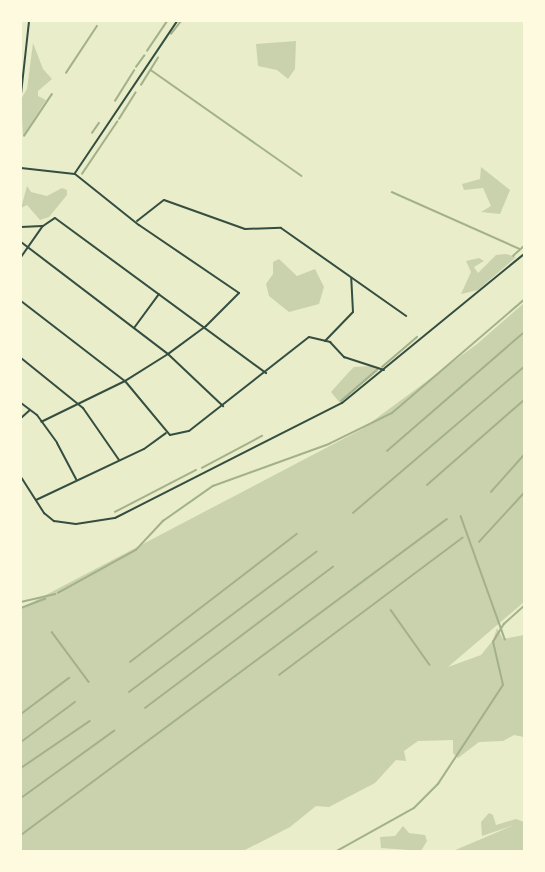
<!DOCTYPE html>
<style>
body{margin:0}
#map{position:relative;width:545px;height:872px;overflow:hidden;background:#e9edc9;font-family:Roboto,sans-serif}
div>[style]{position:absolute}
.green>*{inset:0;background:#cad2ad}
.stream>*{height:1.5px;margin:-0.75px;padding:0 0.75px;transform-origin:0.75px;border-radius:0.75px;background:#a3b18a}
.minor>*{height:2px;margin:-1px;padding:0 1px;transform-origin:1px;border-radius:1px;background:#344e41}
span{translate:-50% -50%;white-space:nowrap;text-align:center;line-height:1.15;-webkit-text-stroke:6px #fefae0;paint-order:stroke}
.frame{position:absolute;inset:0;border:22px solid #fefae0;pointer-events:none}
</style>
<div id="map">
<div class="green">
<i style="clip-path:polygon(296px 41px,295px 69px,288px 79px,277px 70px,258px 66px,256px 44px)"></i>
<i style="clip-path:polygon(33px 43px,43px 69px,52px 79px,38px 91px,38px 96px,46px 100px,23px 136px,21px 99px,27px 89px)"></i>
<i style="clip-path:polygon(481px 167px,510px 190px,500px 214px,481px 212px,491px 206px,483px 188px,464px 190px,462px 184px,480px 179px)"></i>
<i style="clip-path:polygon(27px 186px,31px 192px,47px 196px,62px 188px,67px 190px,67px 195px,49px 217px,40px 220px,27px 205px,21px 208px)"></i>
<i style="clip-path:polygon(506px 254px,516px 257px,478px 290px,461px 294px,471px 272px,466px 261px,479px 258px,484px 261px,474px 267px,478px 273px,496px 255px)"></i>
<i style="clip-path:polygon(279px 259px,297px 276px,315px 269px,324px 287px,319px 304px,289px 312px,269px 296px,266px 284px,273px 274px,273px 262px)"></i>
<i style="clip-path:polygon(524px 303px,524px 602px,448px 667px,481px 655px,493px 640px,497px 628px,503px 639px,524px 635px,524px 737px,514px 735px,503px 741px,479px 742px,458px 758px,453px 753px,453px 740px,418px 741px,404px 751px,406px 761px,396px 760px,375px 783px,329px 807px,316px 806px,290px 827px,243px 851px,21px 851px,21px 608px,362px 429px,477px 344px)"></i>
<i style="clip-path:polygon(373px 366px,378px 371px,340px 403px,331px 392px,348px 373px,354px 367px)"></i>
<i style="clip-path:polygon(489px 813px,493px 815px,496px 825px,516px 819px,524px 822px,524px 851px,453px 851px,514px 825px,482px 836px,481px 822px)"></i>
<i style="clip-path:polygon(403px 826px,409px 833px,425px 835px,427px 841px,421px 851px,381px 848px,380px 837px,395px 836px)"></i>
</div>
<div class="stream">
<i style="left:171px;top:34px;width:16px;rotate:-52deg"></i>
<i style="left:147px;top:51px;width:36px;rotate:-56deg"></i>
<i style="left:136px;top:67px;width:14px;rotate:-54deg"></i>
<i style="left:151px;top:70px;width:184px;rotate:35.1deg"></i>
<i style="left:66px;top:73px;width:56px;rotate:-56.6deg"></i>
<i style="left:141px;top:85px;width:32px;rotate:-58deg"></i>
<i style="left:115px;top:101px;width:36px;rotate:-58deg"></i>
<i style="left:119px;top:119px;width:31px;rotate:-58deg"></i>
<i style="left:92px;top:133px;width:12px;rotate:-55deg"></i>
<i style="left:24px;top:136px;width:50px;rotate:-56.3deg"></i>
<i style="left:82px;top:174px;width:63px;rotate:-56.1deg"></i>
<i style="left:392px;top:192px;width:140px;rotate:24deg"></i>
<i style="left:513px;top:256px;width:15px;rotate:-42deg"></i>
<i style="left:382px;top:367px;width:46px;rotate:-40.6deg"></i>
<i style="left:341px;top:401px;width:49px;rotate:-40.9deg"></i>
<i style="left:387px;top:451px;width:179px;rotate:-40.9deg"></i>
<i style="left:202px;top:468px;width:68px;rotate:-28.1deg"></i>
<i style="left:427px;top:485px;width:129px;rotate:-41.2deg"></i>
<i style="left:491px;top:492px;width:50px;rotate:-48.3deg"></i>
<i style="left:115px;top:512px;width:91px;rotate:-27.4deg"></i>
<i style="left:353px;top:513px;width:225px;rotate:-40.5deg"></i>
<i style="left:461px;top:516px;width:131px;rotate:70.3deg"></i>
<i style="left:479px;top:542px;width:67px;rotate:-47.4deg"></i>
<i style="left:58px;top:593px;width:89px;rotate:-28.9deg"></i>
<i style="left:136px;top:550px;width:40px;rotate:-47deg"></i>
<i style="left:163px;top:521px;width:61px;rotate:-35deg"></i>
<i style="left:213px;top:486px;width:123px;rotate:-19.9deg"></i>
<i style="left:329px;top:444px;width:70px;rotate:-26.2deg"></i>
<i style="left:392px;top:413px;width:174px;rotate:-40.6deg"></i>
<i style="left:21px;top:602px;width:35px;rotate:-13deg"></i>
<i style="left:21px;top:608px;width:26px;rotate:-21deg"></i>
<i style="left:391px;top:610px;width:67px;rotate:54.7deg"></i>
<i style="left:52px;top:632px;width:62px;rotate:53.5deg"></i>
<i style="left:130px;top:662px;width:210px;rotate:-37.5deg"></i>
<i style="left:279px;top:675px;width:229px;rotate:-36.8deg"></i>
<i style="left:129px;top:692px;width:234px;rotate:-36.8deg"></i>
<i style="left:145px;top:708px;width:235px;rotate:-36.9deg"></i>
<i style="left:21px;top:714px;width:60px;rotate:-36.9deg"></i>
<i style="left:21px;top:742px;width:67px;rotate:-36.5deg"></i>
<i style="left:21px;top:768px;width:83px;rotate:-34.3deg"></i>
<i style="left:21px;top:798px;width:115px;rotate:-35.8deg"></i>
<i style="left:21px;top:835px;width:530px;rotate:-36.57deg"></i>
<i style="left:337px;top:851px;width:88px;rotate:-29.2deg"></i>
<i style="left:414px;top:808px;width:34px;rotate:-45deg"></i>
<i style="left:438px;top:784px;width:118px;rotate:-56.7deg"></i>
<i style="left:503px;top:685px;width:44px;rotate:-103.1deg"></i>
<i style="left:493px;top:642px;width:21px;rotate:-59deg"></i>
<i style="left:504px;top:624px;width:27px;rotate:-42deg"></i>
</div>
<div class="minor">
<i style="left:21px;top:94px;width:73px;rotate:-83.7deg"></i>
<i style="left:21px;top:168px;width:54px;rotate:6.3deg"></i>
<i style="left:75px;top:174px;width:82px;rotate:38.6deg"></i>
<i style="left:139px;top:225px;width:121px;rotate:34.2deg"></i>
<i style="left:239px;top:293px;width:47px;rotate:135deg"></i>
<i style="left:206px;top:326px;width:47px;rotate:143.6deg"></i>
<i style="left:168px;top:354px;width:51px;rotate:147.9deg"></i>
<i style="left:125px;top:381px;width:93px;rotate:154deg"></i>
<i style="left:75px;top:173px;width:183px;rotate:-56.1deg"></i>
<i style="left:137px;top:221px;width:34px;rotate:-38deg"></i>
<i style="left:164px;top:200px;width:86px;rotate:19.7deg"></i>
<i style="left:245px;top:229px;width:36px;rotate:-2deg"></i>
<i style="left:281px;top:228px;width:153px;rotate:35.1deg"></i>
<i style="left:21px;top:227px;width:21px;rotate:-3deg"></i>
<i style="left:21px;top:242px;width:185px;rotate:37.3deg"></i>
<i style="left:168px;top:354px;width:76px;rotate:43.4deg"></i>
<i style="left:21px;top:257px;width:38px;rotate:-55deg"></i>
<i style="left:43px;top:226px;width:14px;rotate:-34deg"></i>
<i style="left:55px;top:218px;width:262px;rotate:36.3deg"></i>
<i style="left:21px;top:301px;width:131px;rotate:37.6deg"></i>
<i style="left:125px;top:381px;width:70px;rotate:50.2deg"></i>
<i style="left:170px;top:435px;width:19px;rotate:-12deg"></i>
<i style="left:189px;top:431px;width:152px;rotate:-38.1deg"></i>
<i style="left:309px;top:337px;width:22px;rotate:13deg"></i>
<i style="left:330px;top:342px;width:21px;rotate:47deg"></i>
<i style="left:344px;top:357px;width:42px;rotate:18deg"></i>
<i style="left:134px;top:328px;width:42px;rotate:-53.7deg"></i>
<i style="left:325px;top:341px;width:40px;rotate:-46deg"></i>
<i style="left:353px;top:312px;width:34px;rotate:-93deg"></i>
<i style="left:21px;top:358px;width:80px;rotate:38.9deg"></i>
<i style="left:83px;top:408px;width:63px;rotate:55.3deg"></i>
<i style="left:21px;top:403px;width:20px;rotate:37deg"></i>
<i style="left:37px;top:415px;width:34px;rotate:54deg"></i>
<i style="left:57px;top:443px;width:41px;rotate:62.2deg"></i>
<i style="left:21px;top:418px;width:12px;rotate:-42deg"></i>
<i style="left:21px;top:477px;width:43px;rotate:57.4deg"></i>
<i style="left:44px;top:513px;width:13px;rotate:39deg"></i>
<i style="left:54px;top:521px;width:22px;rotate:8deg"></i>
<i style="left:76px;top:524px;width:39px;rotate:-9deg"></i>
<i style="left:115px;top:518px;width:254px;rotate:-26.9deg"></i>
<i style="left:342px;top:403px;width:235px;rotate:-39.3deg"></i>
<i style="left:36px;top:500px;width:119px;rotate:-25.3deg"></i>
<i style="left:144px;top:449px;width:27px;rotate:-36deg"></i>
</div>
<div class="frame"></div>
</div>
